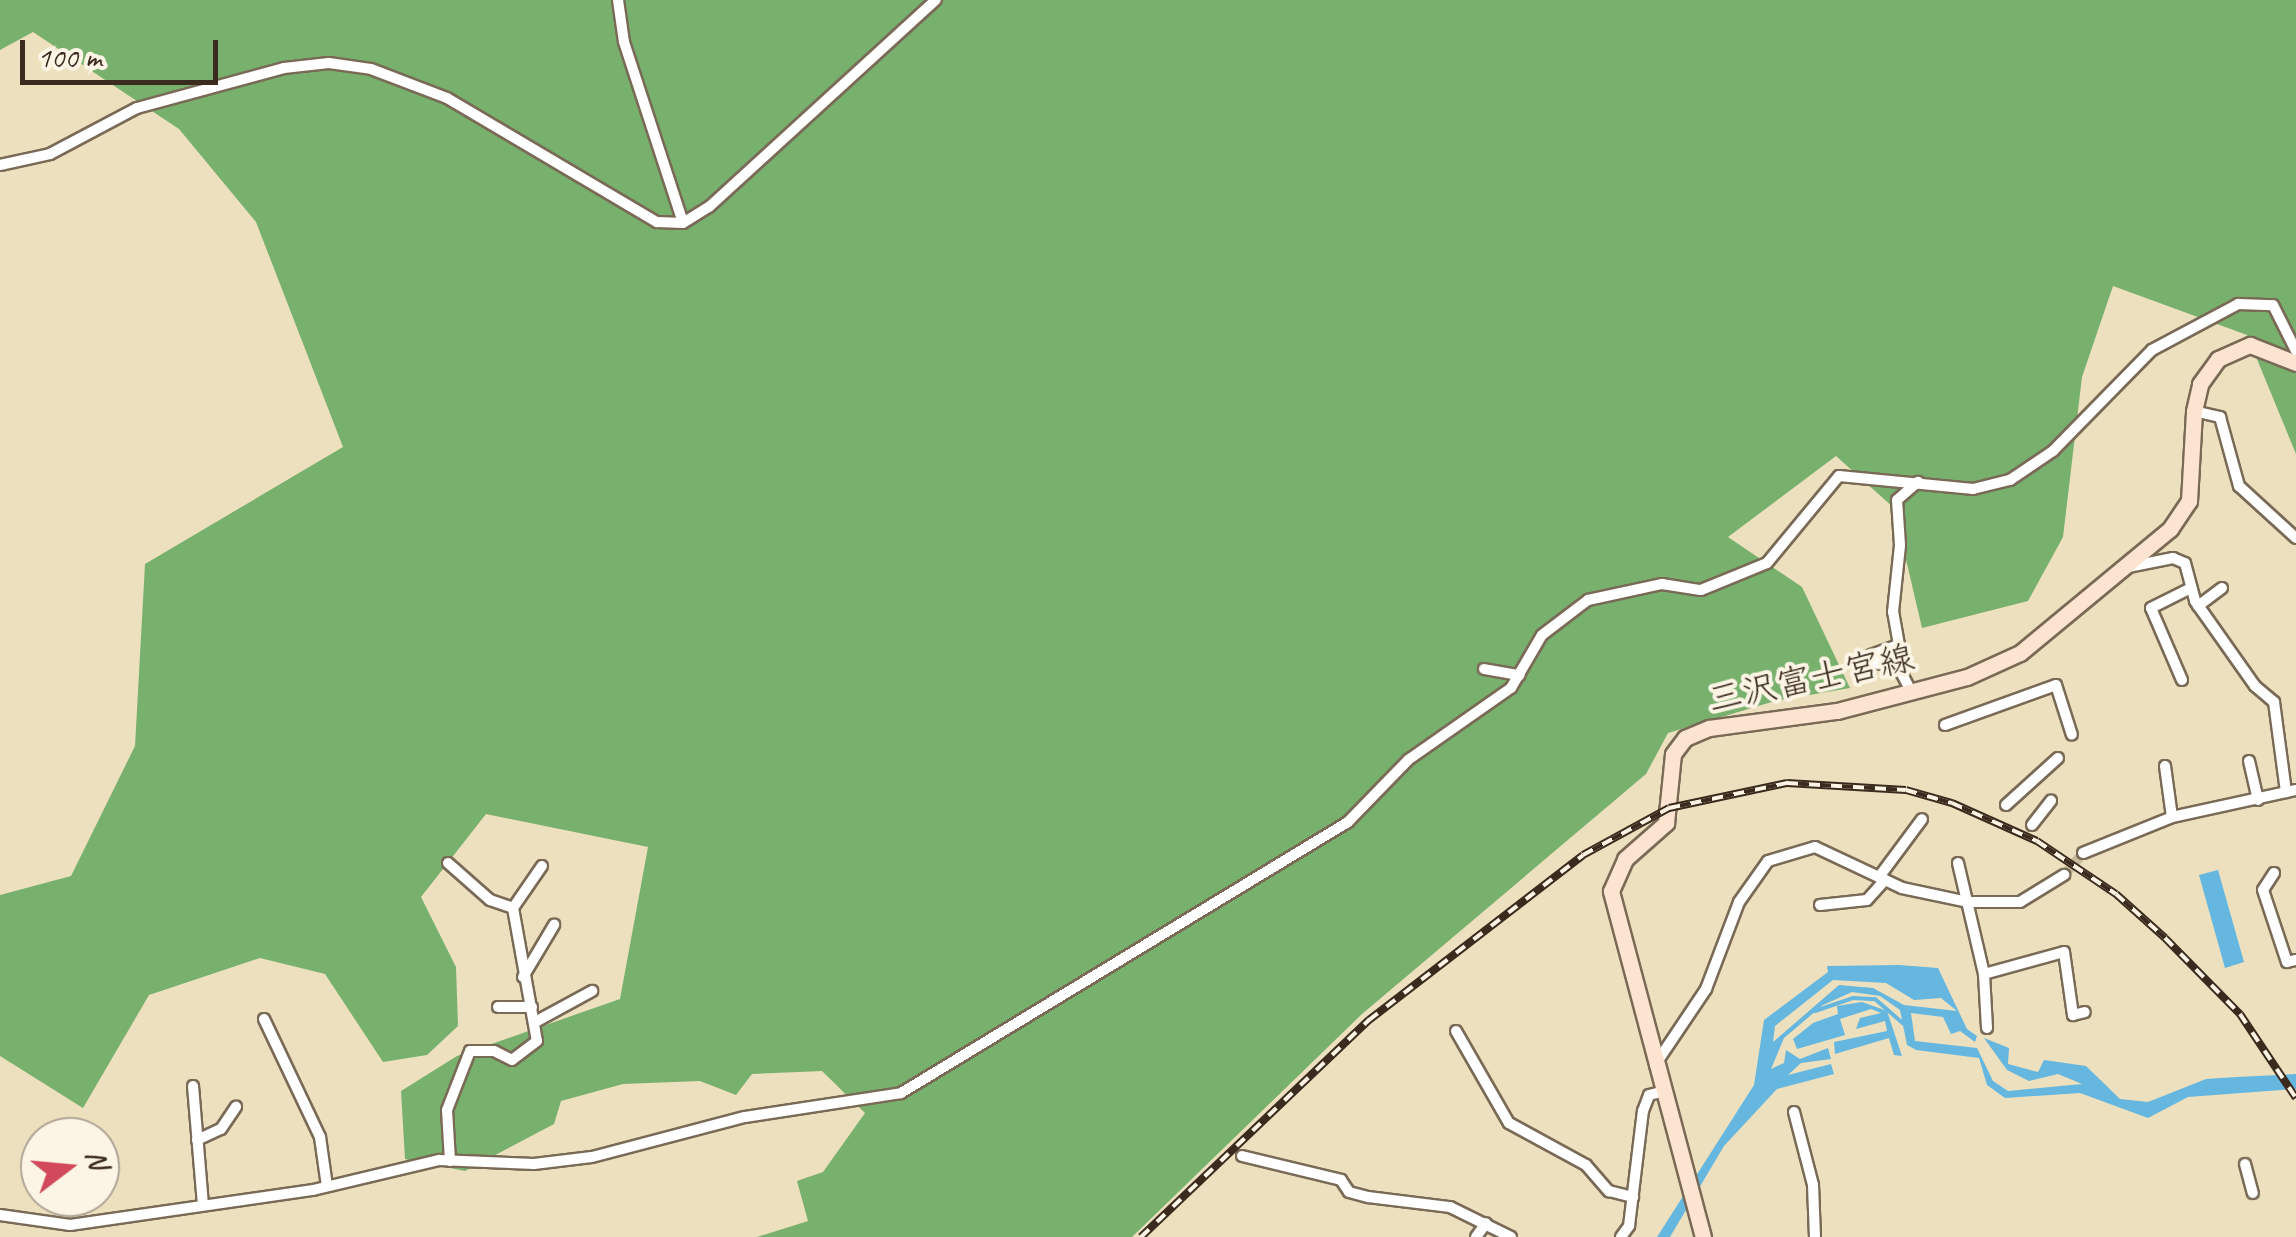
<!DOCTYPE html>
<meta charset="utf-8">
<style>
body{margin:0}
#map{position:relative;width:2296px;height:1237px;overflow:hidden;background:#ede0be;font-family:Caveat,"Klee One",sans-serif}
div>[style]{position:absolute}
.forest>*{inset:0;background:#78b06d}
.water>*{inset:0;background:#65b7e0}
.stream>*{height:4px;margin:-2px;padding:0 2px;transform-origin:2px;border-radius:2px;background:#65b7e0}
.street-tunnel>*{height:10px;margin-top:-5px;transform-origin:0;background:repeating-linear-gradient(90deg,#c9bc9e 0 10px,transparent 0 15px)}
.roads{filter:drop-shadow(2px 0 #796a56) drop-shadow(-2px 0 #796a56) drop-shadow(0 2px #796a56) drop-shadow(0 -2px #796a56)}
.street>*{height:10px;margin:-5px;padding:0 5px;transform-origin:5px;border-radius:5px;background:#fff}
.secondary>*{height:15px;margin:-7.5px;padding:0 7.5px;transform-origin:7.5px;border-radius:7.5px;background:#fde4d0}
.rail>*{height:8px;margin-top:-4px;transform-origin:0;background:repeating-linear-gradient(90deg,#fcf5e5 0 11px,#3b2a1e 0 22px);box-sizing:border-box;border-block:2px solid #3b2a1e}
span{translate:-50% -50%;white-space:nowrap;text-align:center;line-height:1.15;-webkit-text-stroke:8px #fcf5e5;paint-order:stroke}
.street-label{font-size:35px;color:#3b2a1e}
.north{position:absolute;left:20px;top:1117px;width:100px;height:100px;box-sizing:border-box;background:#fcf5e5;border:2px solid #afa495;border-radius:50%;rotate:74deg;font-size:28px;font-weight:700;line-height:40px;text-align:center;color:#3b2a1e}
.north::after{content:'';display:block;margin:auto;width:35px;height:45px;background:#d1495b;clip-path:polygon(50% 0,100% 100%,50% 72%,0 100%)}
.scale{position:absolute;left:20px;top:40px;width:198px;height:45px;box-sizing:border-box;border:5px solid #3b2a1e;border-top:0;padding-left:12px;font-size:30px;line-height:35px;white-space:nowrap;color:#3b2a1e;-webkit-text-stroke:8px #fcf5e5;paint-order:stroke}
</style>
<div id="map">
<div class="forest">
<i style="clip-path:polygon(0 0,2296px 0,2296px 454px,2247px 335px,2113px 286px,2082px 377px,2063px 537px,2028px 601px,1922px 628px,1894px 508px,1836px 456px,1728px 537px,1802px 587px,1850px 688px,1775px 701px,1668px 733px,1646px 774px,1362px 1014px,1132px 1237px,757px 1237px,808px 1221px,797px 1181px,823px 1172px,865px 1113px,822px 1071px,752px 1074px,736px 1095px,700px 1081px,623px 1084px,561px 1101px,554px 1124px,465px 1171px,405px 1159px,401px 1091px,457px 1056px,620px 999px,648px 847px,486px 814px,421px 897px,456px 967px,458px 1026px,427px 1055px,383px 1062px,325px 974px,260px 958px,149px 995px,83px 1108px,0 1056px,0 895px,71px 876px,135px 746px,145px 564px,343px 447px,256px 222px,179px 129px,33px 32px,0 50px)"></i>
</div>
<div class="water">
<i style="clip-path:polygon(2218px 870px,2244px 962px,2225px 968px,2199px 875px)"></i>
<i style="clip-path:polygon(evenodd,1899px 965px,1938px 968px,1967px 1029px,1977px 1036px,1975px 1042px,1960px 1031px,1951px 1034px,1943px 1017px,1911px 1013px,1915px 1041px,1977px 1048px,1993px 1081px,2008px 1091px,2082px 1084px,2058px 1074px,2029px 1081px,2007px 1070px,1984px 1038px,2009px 1048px,2008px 1064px,2038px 1072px,2044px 1060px,2086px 1066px,2120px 1099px,2148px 1102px,2206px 1079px,2237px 1077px,2296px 1074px,2296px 1089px,2188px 1097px,2148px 1118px,2080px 1093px,2005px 1098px,1987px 1085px,1979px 1058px,1916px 1050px,1907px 1045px,1900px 1010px,1880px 996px,1852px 992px,1823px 1005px,1784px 1038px,1771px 1069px,1784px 1063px,1786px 1050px,1800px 1059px,1828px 1048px,1831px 1059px,1801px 1063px,1788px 1075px,1831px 1064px,1834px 1074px,1777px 1089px,1724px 1146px,1670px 1237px,1657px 1237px,1754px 1085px,1764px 1020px,1828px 972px,1827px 966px,1899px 965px,1833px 980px,1886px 983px,1914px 1000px,1941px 998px,1957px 1011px,1904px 1005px,1873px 988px,1839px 985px,1773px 1042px,1775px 1026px,1833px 980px)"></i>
<i style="clip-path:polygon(1862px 1002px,1887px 1011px,1902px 1056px,1894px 1055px,1889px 1038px,1835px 1054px,1834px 1042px,1887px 1031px,1885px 1021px,1856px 1029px,1860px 1018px,1881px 1013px,1871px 1009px,1840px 1019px,1845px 1035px,1797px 1049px,1793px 1039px,1813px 1023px,1838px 1014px,1837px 1006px)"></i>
</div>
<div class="stream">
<i style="left:1815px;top:1011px;width:40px;rotate:-18.9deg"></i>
<i style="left:1853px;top:998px;width:22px;rotate:3deg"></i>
<i style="left:1875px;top:999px;width:38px;rotate:41deg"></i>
</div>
<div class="street-tunnel">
<i style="left:2064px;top:875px;width:29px;rotate:-49deg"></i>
</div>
<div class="roads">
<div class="street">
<i style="left:618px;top:0;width:42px;rotate:81.9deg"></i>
<i style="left:624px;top:42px;width:190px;rotate:71.9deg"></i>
<i style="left:0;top:165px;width:51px;rotate:-12.4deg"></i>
<i style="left:50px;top:154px;width:98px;rotate:-27.9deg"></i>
<i style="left:137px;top:108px;width:152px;rotate:-15.2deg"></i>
<i style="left:284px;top:68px;width:45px;rotate:-6.3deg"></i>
<i style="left:329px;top:63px;width:42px;rotate:8.1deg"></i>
<i style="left:371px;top:69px;width:81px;rotate:20.9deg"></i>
<i style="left:447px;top:98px;width:244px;rotate:30.6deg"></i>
<i style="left:657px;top:222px;width:26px;rotate:2deg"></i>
<i style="left:683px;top:223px;width:31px;rotate:-32deg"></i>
<i style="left:709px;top:207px;width:307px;rotate:-42.4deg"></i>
<i style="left:2194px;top:411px;width:27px;rotate:13deg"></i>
<i style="left:2220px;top:417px;width:72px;rotate:74.6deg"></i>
<i style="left:2239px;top:486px;width:77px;rotate:42.4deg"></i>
<i style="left:2128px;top:567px;width:46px;rotate:-11.3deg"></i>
<i style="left:2173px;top:558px;width:13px;rotate:23deg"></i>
<i style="left:2185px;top:563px;width:39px;rotate:75deg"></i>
<i style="left:2195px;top:601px;width:104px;rotate:54.8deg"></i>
<i style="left:2255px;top:686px;width:25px;rotate:40deg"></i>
<i style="left:2274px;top:702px;width:91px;rotate:82.4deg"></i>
<i style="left:2198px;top:606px;width:30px;rotate:-37deg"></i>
<i style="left:1484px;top:669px;width:36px;rotate:10deg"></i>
<i style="left:2182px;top:680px;width:78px;rotate:-113.3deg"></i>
<i style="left:2151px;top:608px;width:45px;rotate:-26.6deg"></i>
<i style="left:1911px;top:691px;width:30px;rotate:-118deg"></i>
<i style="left:1897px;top:665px;width:21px;rotate:-175deg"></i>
<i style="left:1876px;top:663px;width:9px;rotate:-122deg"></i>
<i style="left:1871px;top:655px;width:30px;rotate:-20deg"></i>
<i style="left:1899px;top:645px;width:34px;rotate:-100deg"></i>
<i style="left:1893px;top:612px;width:67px;rotate:-84deg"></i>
<i style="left:1900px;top:545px;width:45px;rotate:-93.8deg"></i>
<i style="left:1897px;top:500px;width:28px;rotate:-41deg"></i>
<i style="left:1945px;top:725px;width:118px;rotate:-19.8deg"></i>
<i style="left:2056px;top:685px;width:52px;rotate:72.3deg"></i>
<i style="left:2249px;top:761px;width:40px;rotate:77deg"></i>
<i style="left:2165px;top:766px;width:51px;rotate:82.2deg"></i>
<i style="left:2006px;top:805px;width:70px;rotate:-42.1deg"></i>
<i style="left:2032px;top:825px;width:31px;rotate:-52deg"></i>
<i style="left:2083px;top:853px;width:96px;rotate:-22deg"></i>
<i style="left:2172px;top:817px;width:127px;rotate:-12.3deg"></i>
<i style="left:448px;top:863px;width:56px;rotate:41.4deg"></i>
<i style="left:490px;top:900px;width:24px;rotate:19deg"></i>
<i style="left:513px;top:908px;width:135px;rotate:79.8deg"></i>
<i style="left:537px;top:1041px;width:31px;rotate:143deg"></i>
<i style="left:512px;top:1060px;width:20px;rotate:-153deg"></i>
<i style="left:494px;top:1051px;width:24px;rotate:180deg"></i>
<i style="left:470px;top:1051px;width:63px;rotate:111.3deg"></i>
<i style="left:447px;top:1110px;width:51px;rotate:86.6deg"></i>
<i style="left:1958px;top:863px;width:114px;rotate:76.8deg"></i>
<i style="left:1984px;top:974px;width:83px;rotate:-15.4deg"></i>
<i style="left:2064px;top:952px;width:64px;rotate:81.9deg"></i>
<i style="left:2073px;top:1015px;width:12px;rotate:-14deg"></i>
<i style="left:2274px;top:873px;width:20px;rotate:123deg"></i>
<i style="left:2263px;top:890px;width:76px;rotate:71.6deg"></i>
<i style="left:2287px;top:962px;width:9px;rotate:-13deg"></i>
<i style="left:1879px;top:877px;width:72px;rotate:-53.4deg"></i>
<i style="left:1820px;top:905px;width:47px;rotate:-6.1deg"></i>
<i style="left:1867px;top:900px;width:27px;rotate:-48deg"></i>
<i style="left:513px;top:908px;width:51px;rotate:-55.4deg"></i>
<i style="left:1984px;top:974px;width:54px;rotate:86.8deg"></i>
<i style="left:523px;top:977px;width:61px;rotate:-59.2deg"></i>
<i style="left:498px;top:1007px;width:34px"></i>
<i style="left:264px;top:1019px;width:131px;rotate:64.6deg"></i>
<i style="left:320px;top:1137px;width:49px;rotate:81.9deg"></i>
<i style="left:537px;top:1021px;width:63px;rotate:-28.6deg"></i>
<i style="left:1456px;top:1031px;width:106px;rotate:60.1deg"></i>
<i style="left:1509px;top:1123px;width:88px;rotate:28.6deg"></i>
<i style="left:1586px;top:1165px;width:35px;rotate:49deg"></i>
<i style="left:1609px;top:1191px;width:25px;rotate:14deg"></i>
<i style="left:1655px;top:1065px;width:92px;rotate:-56.1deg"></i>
<i style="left:1706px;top:989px;width:93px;rotate:-69.2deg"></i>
<i style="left:1739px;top:902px;width:50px;rotate:-54.7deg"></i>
<i style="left:1768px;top:861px;width:49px;rotate:-16.6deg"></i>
<i style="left:1815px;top:847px;width:96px;rotate:25.2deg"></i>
<i style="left:1902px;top:888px;width:67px;rotate:12deg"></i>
<i style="left:1968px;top:902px;width:52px"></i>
<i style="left:2020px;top:902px;width:52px;rotate:-31.5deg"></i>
<i style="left:193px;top:1086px;width:119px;rotate:85.2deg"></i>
<i style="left:1794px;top:1112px;width:75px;rotate:75.4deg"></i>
<i style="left:1813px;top:1185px;width:52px;rotate:87.8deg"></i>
<i style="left:197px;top:1140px;width:26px;rotate:-25deg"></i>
<i style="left:221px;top:1129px;width:27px;rotate:-56deg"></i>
<i style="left:1242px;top:1156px;width:102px;rotate:13.6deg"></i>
<i style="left:1341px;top:1180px;width:14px;rotate:56deg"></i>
<i style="left:1349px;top:1192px;width:20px;rotate:15deg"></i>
<i style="left:1368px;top:1197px;width:83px;rotate:7deg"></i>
<i style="left:1450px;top:1207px;width:68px;rotate:26.2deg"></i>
<i style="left:2245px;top:1164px;width:30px;rotate:75deg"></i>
<i style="left:0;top:1215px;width:71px;rotate:8.1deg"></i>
<i style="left:70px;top:1225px;width:246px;rotate:-8.2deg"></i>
<i style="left:313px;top:1190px;width:130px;rotate:-13.4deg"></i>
<i style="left:439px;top:1160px;width:95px;rotate:2.4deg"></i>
<i style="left:534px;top:1164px;width:58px;rotate:-6.9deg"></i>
<i style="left:592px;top:1157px;width:158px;rotate:-14.7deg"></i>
<i style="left:745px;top:1117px;width:158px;rotate:-8.7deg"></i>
<i style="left:901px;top:1093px;width:523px;rotate:-31.23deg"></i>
<i style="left:1348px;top:822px;width:86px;rotate:-45.9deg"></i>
<i style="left:1408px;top:760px;width:126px;rotate:-35deg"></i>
<i style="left:1511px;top:688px;width:61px;rotate:-59.7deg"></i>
<i style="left:1542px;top:635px;width:58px;rotate:-37.3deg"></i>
<i style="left:1588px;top:600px;width:76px;rotate:-12.2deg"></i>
<i style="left:1662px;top:584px;width:39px;rotate:9deg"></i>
<i style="left:1701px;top:590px;width:71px;rotate:-22.2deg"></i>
<i style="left:1767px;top:563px;width:113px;rotate:-50.4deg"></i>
<i style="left:1839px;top:476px;width:135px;rotate:5.5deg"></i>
<i style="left:1973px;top:489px;width:38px;rotate:-14deg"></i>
<i style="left:2010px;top:480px;width:52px;rotate:-34deg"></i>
<i style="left:2053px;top:451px;width:141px;rotate:-45.6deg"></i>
<i style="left:2152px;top:350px;width:98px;rotate:-28.1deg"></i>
<i style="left:2238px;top:304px;width:35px;rotate:2deg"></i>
<i style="left:2273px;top:305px;width:51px;rotate:63.4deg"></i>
<i style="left:1476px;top:1237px;width:17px;rotate:-54deg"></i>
<i style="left:1621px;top:1237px;width:14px;rotate:-54deg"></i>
<i style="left:1629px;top:1226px;width:116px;rotate:-83.1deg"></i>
<i style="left:1643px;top:1111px;width:17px;rotate:-69deg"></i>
<i style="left:1649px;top:1095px;width:12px;rotate:-14deg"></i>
</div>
<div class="secondary">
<i style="left:1703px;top:1237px;width:358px;rotate:-104.9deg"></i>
<i style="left:1611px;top:891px;width:35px;rotate:-66deg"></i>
<i style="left:1625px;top:859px;width:55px;rotate:-41.3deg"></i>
<i style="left:1666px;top:823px;width:69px;rotate:-84.2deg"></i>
<i style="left:1673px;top:754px;width:20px;rotate:-53deg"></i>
<i style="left:1685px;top:738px;width:26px;rotate:-23deg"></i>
<i style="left:1709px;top:728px;width:129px;rotate:-7.6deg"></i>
<i style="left:1837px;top:711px;width:134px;rotate:-14.7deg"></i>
<i style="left:1967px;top:677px;width:58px;rotate:-24.4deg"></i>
<i style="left:2020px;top:653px;width:195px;rotate:-39.6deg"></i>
<i style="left:2170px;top:529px;width:34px;rotate:-56deg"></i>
<i style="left:2189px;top:501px;width:90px;rotate:-86.8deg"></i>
<i style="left:2194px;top:411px;width:28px;rotate:-77deg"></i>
<i style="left:2200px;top:384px;width:31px;rotate:-54deg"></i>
<i style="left:2218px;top:359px;width:35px;rotate:-24deg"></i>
<i style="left:2250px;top:345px;width:49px;rotate:21.4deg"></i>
</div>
</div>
<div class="rail">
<i style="left:1141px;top:1237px;width:315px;rotate:-43.6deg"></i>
<i style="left:1369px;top:1020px;width:270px;rotate:-37.6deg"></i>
<i style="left:1583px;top:855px;width:98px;rotate:-28.7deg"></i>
<i style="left:1669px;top:808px;width:121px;rotate:-12deg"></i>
<i style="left:1787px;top:783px;width:119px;rotate:3.4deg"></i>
<i style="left:1906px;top:790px;width:48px;rotate:15.8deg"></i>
<i style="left:1952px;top:803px;width:93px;rotate:24.1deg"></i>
<i style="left:2037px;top:841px;width:95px;rotate:33.9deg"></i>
<i style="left:2116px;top:894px;width:66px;rotate:41.9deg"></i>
<i style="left:2165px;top:938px;width:107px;rotate:45.4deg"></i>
<i style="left:2240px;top:1014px;width:101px;rotate:56.3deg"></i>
</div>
<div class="street-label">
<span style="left:1811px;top:679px;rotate:-12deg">三沢富士宮線</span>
</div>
<div class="north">N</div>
<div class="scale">100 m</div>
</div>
